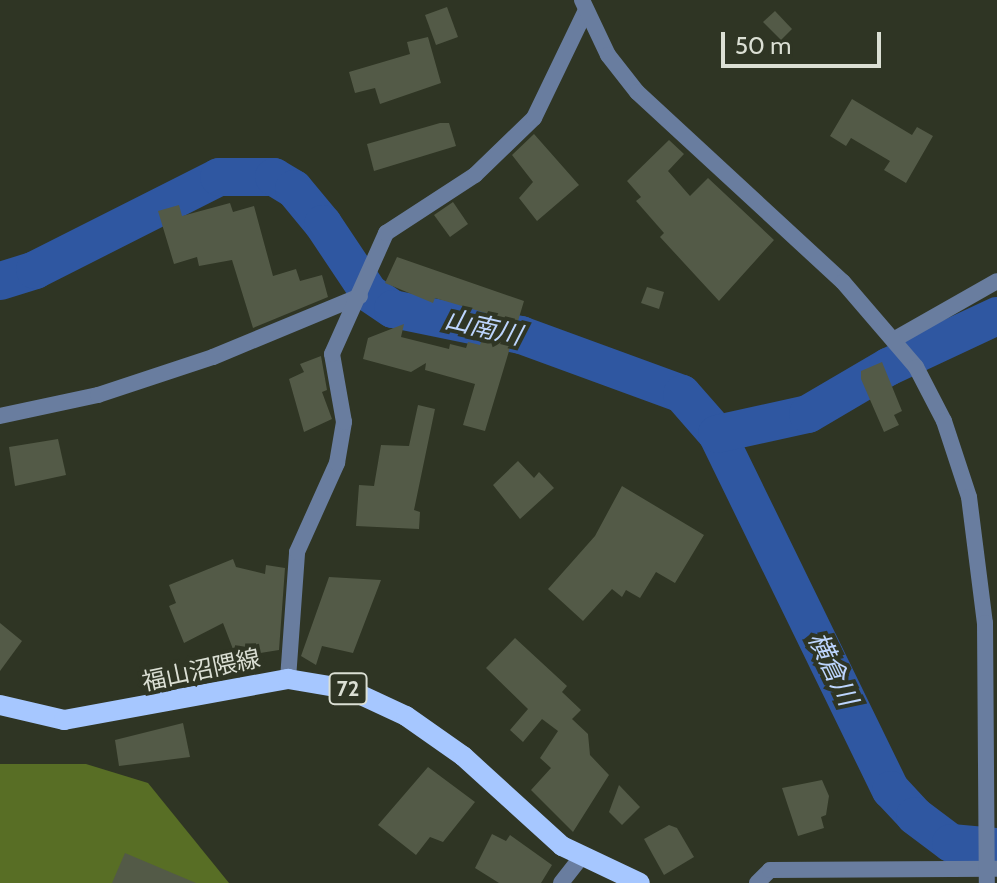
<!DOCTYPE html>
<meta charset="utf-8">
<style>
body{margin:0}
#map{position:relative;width:997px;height:883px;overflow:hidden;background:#2f3524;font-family:Cabin,"Noto Sans JP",sans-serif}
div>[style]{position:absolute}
.forest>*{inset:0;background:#586e25}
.river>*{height:38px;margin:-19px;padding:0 19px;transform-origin:19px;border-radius:19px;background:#2f57a1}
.building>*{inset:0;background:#535a47}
.minor>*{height:16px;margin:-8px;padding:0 8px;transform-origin:8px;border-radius:8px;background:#697d9f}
.tertiary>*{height:16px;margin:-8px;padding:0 8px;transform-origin:8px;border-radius:8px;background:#697d9f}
.primary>*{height:20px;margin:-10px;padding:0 10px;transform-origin:10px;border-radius:10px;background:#a6c7ff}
span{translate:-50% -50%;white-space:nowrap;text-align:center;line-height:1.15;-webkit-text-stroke:8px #2f3524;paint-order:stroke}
.shield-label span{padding:2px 6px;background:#2f3524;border:2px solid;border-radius:6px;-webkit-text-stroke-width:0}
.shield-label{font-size:22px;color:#dbdfd4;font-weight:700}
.street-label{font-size:24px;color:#dbdfd4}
.water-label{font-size:26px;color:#bdd5fe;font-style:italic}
.scale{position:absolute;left:721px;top:32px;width:160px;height:36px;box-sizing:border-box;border:4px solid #dbdfd4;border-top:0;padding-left:10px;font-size:24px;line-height:28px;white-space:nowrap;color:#dbdfd4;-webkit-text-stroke:6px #2f3524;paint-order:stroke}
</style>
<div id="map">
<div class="forest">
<i style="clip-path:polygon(0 764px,86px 764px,148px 783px,229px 883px,0 883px)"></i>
</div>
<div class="river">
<i style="left:0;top:281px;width:37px;rotate:-17deg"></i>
<i style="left:35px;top:270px;width:206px;rotate:-26.8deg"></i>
<i style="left:219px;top:177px;width:55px"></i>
<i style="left:274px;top:177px;width:23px;rotate:31deg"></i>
<i style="left:294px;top:189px;width:45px;rotate:50.4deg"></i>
<i style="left:323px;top:224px;width:83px;rotate:56.3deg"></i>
<i style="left:369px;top:293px;width:29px;rotate:34deg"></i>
<i style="left:393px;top:309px;width:131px;rotate:11.5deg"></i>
<i style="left:521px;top:335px;width:171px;rotate:20.1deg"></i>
<i style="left:682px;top:394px;width:53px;rotate:48.8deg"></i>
<i style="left:717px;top:434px;width:396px;rotate:64deg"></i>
<i style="left:891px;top:790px;width:35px;rotate:47deg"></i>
<i style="left:915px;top:816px;width:45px;rotate:36.9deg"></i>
<i style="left:951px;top:843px;width:46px;rotate:5deg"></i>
<i style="left:717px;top:434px;width:93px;rotate:-12.4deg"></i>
<i style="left:808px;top:414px;width:93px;rotate:-30.4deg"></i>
<i style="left:888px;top:367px;width:120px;rotate:-25.1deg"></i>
</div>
<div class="building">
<i style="clip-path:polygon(447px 7px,458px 37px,436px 45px,425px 15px)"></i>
<i style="clip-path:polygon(775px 11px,792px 29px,781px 40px,763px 22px)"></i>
<i style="clip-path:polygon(428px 37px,441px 83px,380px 104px,375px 88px,355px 93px,349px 72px,410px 54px,407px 42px)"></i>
<i style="clip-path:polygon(852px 99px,912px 135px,917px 127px,933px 136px,906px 183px,884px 170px,890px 161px,851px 138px,846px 146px,830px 136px)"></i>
<i style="clip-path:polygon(440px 123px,449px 123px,456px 146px,374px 171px,367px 144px)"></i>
<i style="clip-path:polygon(534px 134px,579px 185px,537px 221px,519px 198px,533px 182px,512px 155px)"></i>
<i style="clip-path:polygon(669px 140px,684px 154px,668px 171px,690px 196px,708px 178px,774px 240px,719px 301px,660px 237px,664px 233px,636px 201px,641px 197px,627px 181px)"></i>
<i style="clip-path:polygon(453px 202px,468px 224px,450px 237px,434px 215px)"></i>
<i style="clip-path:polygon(230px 203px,233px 212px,254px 206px,273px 276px,296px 269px,300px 281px,322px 275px,328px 297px,253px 328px,232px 260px,199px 266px,197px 257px,174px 264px,158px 211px,179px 205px,182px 216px)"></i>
<i style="clip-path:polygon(397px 257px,524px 301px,485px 431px,463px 425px,475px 384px,425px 370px,426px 363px,411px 372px,363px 359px,368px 338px,404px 324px,401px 337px,449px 349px,450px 344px,466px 348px,468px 342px,480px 345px,489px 314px,435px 298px,433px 303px,385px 283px)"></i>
<i style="clip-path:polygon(647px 287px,664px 292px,659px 309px,641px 303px)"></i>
<i style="clip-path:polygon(321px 356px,327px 390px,322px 392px,332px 419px,304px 432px,289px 379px,304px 372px,300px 364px)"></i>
<i style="clip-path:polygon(882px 362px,902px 411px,894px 415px,899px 425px,884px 432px,861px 379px,861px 371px)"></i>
<i style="clip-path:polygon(418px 405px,435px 409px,414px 510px,420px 512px,419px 529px,356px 526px,359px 485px,374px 486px,381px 445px,409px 446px)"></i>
<i style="clip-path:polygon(58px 439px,66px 475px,15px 486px,9px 447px)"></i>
<i style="clip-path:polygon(518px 461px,534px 478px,539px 472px,554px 488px,520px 519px,493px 485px)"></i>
<i style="clip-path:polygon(622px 486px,704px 535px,675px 583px,656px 572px,640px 598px,626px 590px,622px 597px,612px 589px,583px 621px,548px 589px,595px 536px)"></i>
<i style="clip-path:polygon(233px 559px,236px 567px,265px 574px,266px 565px,285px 568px,279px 650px,236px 657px,223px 623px,184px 643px,169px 606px,176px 603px,169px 585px)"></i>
<i style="clip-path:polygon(329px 577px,381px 580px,353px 653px,322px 646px,316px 665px,301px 656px)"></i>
<i style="clip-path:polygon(0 623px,22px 641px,0 671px)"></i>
<i style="clip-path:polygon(515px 638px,567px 686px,562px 692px,581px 710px,572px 719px,588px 734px,590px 755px,609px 775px,573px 832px,531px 790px,551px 768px,540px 758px,558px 731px,542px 719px,523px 742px,510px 730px,528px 709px,486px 668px)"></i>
<i style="clip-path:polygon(183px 723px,190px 757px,119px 766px,115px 740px)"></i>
<i style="clip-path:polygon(428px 767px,475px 802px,443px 842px,430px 837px,416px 855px,378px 825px)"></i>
<i style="clip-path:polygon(822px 780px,829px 796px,826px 815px,821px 817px,824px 828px,798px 836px,782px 788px)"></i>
<i style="clip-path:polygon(619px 785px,640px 807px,622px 825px,609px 812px)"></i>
<i style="clip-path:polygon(669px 825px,677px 828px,694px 857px,664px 875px,644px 839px)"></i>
<i style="clip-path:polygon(492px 834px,506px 841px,510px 835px,552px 865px,541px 883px,499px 883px,475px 868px)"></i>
<i style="clip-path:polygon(125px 853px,196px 883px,112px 883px)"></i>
</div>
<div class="minor">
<i style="left:895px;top:339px;width:117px;rotate:-29.6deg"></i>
<i style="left:0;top:416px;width:100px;rotate:-12.1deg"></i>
<i style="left:98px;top:395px;width:121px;rotate:-18.3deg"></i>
<i style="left:213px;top:357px;width:159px;rotate:-22.5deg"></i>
<i style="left:288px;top:679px;width:127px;rotate:-85.9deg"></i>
<i style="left:297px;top:552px;width:98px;rotate:-65.8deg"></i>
<i style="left:337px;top:463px;width:42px;rotate:-80.3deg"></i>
<i style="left:344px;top:422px;width:69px;rotate:-100deg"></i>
<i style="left:332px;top:354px;width:133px;rotate:-65.9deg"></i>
<i style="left:386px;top:233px;width:106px;rotate:-33.1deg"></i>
<i style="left:475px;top:175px;width:82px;rotate:-44deg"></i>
<i style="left:534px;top:118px;width:118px;rotate:-64.3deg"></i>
<i style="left:561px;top:883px;width:33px;rotate:-52deg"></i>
<i style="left:757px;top:883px;width:18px;rotate:-45deg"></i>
<i style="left:770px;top:870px;width:227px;rotate:-0.3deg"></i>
</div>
<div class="tertiary">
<i style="left:582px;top:0;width:61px;rotate:64.7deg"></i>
<i style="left:608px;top:55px;width:47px;rotate:51.9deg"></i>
<i style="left:637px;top:92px;width:280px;rotate:42.7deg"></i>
<i style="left:843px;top:282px;width:112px;rotate:49.3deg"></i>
<i style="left:916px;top:367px;width:61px;rotate:62.6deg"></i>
<i style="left:944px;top:421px;width:80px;rotate:71.8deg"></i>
<i style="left:969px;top:497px;width:127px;rotate:82.8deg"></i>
<i style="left:985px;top:623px;width:260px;rotate:89.6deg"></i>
</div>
<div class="primary">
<i style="left:0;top:705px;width:66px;rotate:13.2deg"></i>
<i style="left:64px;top:720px;width:228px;rotate:-10.4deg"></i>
<i style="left:288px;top:679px;width:61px;rotate:9.5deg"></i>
<i style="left:348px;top:689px;width:64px;rotate:25deg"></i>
<i style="left:406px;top:716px;width:70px;rotate:35.1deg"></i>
<i style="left:463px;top:756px;width:134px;rotate:42.3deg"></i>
<i style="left:562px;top:846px;width:86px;rotate:25.4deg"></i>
</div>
<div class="shield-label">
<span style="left:348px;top:689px">72</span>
</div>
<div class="street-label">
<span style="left:201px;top:670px;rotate:-12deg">福山沼隈線</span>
</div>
<div class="water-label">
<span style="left:483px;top:328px;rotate:13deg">山南川</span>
<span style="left:832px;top:669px;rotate:64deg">横倉川</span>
</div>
<div class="scale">50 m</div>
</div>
